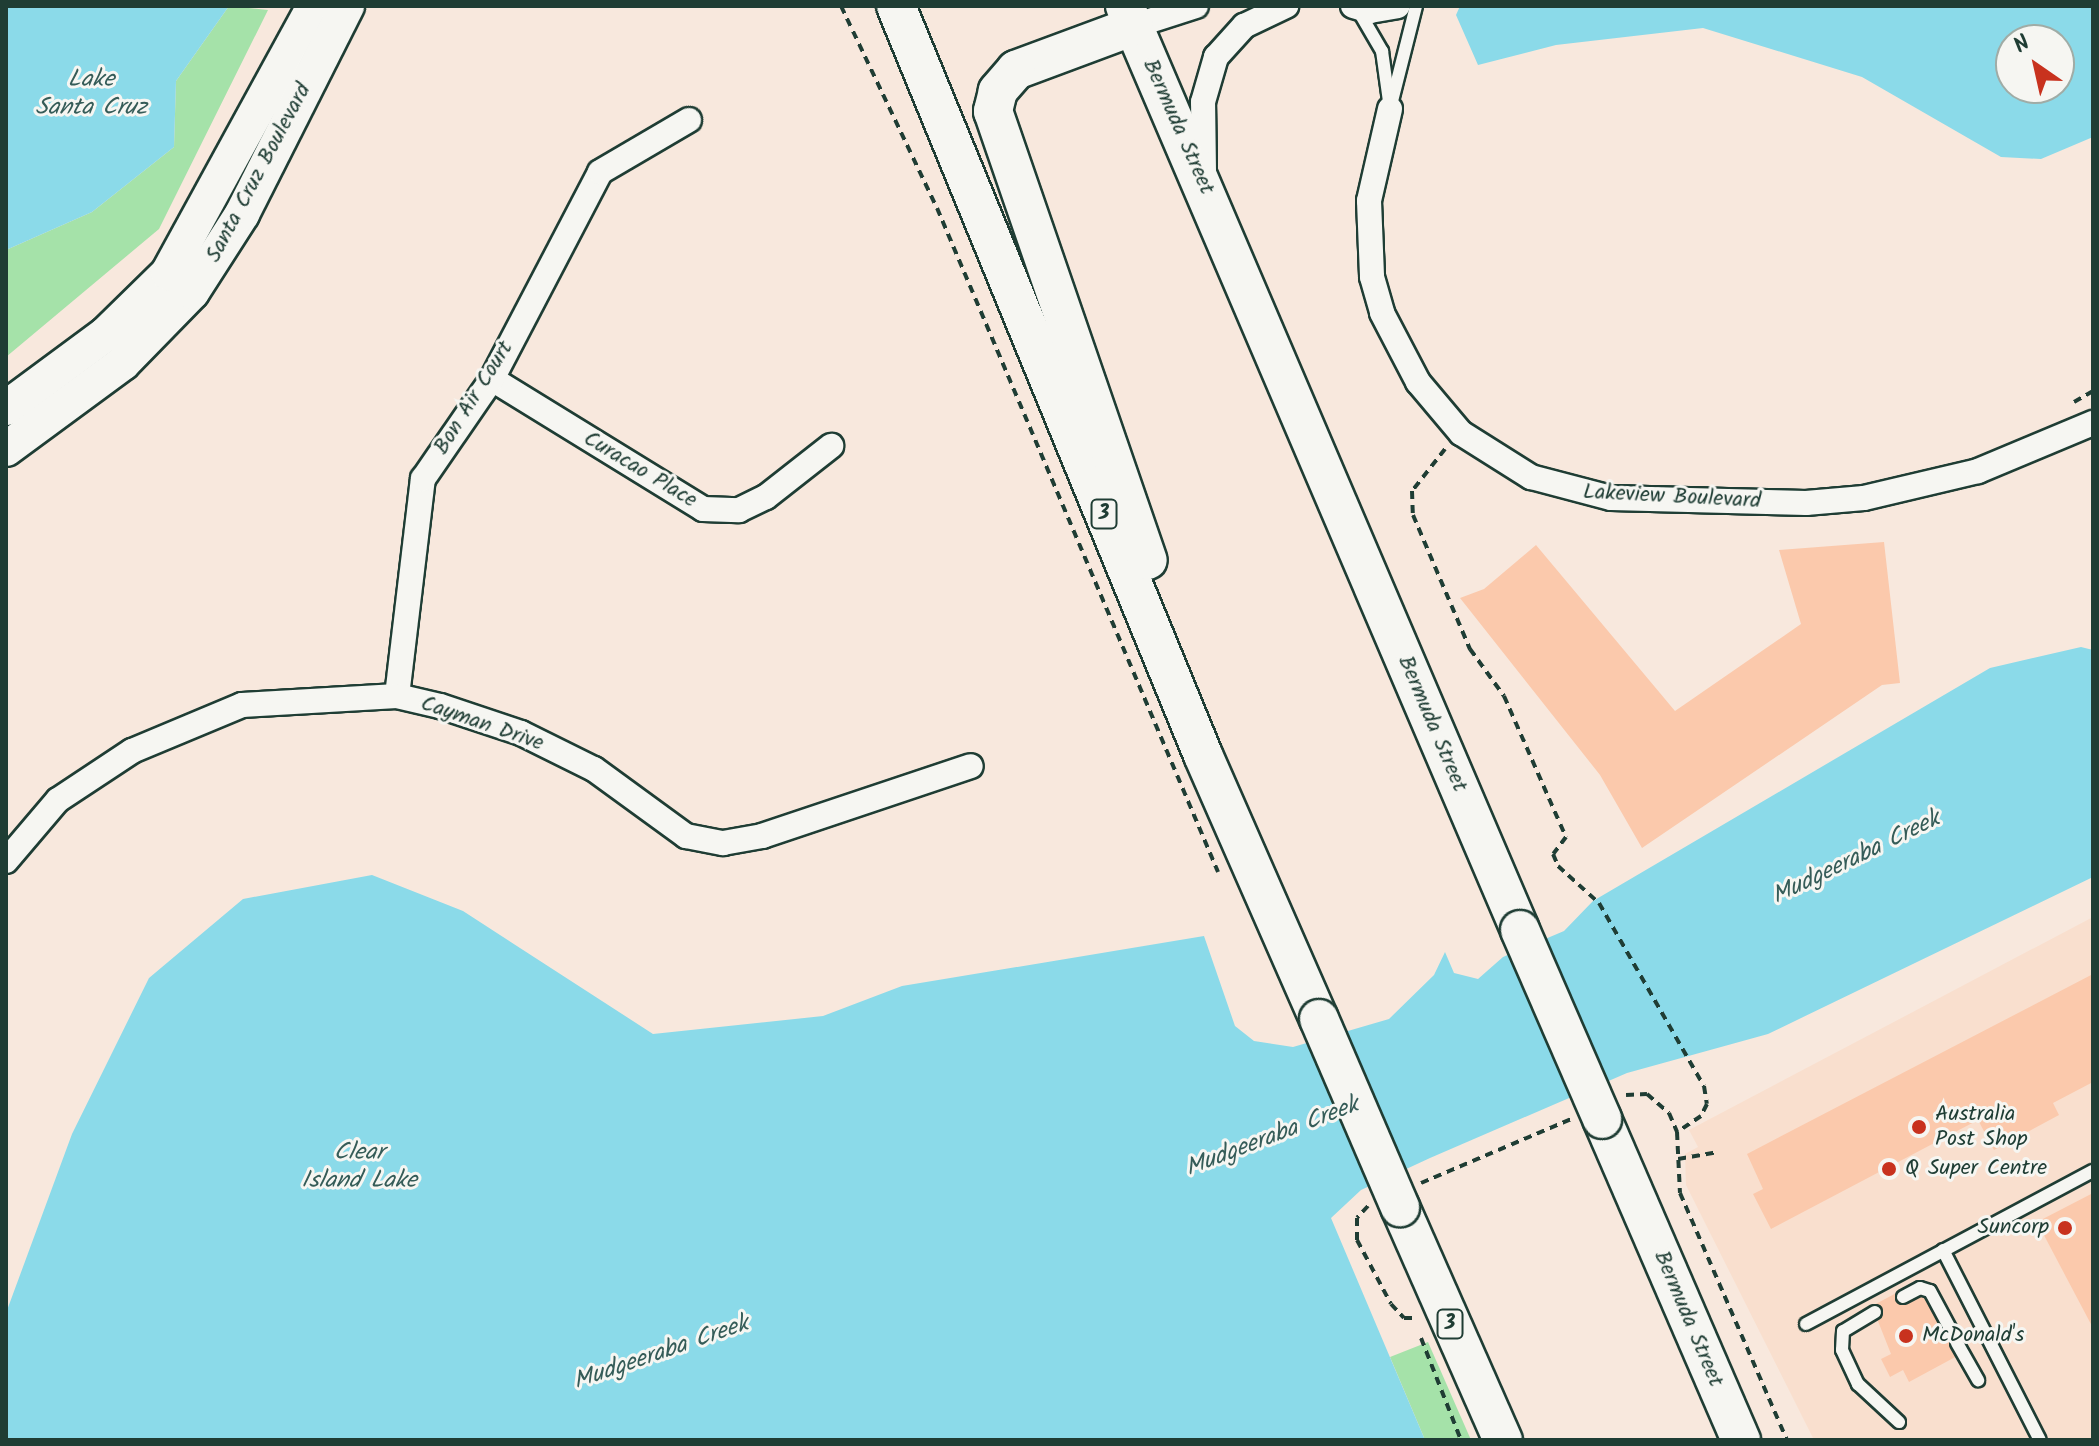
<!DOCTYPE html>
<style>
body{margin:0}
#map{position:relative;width:2099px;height:1446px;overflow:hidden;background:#f8e8dd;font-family:Kalam,sans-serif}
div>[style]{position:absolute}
.built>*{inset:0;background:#f9dfce}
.green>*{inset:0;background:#a5e2a9}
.water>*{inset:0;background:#8bdae9}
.building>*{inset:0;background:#fbc9ac}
.path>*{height:4px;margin-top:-2px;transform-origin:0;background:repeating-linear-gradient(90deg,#1f3d34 0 8px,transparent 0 14px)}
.roads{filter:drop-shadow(2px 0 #1f3d34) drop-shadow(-2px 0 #1f3d34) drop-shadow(0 2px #1f3d34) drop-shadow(0 -2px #1f3d34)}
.lane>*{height:12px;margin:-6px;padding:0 6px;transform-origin:6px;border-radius:6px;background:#f6f6f2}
.street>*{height:24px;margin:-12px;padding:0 12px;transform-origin:12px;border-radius:12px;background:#f6f6f2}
.secondary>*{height:34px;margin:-17px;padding:0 17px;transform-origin:17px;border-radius:17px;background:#f6f6f2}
.primary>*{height:38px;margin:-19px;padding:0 19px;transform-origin:19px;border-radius:19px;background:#f6f6f2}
.bridges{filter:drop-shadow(2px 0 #1f3d34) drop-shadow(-2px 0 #1f3d34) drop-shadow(0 2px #1f3d34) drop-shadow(0 -2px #1f3d34)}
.primary-bridge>*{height:38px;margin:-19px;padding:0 19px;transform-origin:19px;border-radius:19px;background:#f6f6f2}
.dots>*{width:22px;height:22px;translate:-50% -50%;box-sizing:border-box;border:4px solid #f6f6f2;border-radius:50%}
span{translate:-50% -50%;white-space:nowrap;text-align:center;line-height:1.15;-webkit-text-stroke:6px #f6f6f2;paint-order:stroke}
.shield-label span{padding:2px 6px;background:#f6f6f2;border:2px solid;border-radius:6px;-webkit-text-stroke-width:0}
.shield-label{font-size:20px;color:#1f3d34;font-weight:700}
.street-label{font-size:22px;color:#1f3d34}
.poi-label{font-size:22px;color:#1f3d34}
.left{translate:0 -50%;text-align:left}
.right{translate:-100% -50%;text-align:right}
.water-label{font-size:24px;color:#355c58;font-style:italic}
.frame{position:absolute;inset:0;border:8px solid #1f3d34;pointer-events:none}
.north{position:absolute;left:1995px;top:24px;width:80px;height:80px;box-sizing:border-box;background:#f6f6f2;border:2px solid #a0aca6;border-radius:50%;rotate:326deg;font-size:22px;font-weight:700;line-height:32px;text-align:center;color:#1f3d34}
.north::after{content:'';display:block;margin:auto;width:28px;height:36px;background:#c8321e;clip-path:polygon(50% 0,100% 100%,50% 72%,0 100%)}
</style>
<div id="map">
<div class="built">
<i style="clip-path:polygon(2093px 917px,2093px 1440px,1814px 1440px,1686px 1185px,1685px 1154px,1698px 1147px,1689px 1130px)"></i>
</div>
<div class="green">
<i style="clip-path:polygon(229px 6px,268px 10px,159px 229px,6px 357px,6px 250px,92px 212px,174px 147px,176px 81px)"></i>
<i style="clip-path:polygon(1428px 1342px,1471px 1440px,1425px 1440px,1390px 1357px)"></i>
</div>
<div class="water">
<i style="clip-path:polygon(6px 6px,229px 6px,176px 81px,174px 147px,92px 212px,6px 250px)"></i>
<i style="clip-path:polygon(evenodd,1460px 6px,2093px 6px,2093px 137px,2041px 159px,2001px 157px,1862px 77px,1703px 28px,1556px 45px,1478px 65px,1456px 15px,1460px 6px,2011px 40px,2059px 40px,2059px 88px,2011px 88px,2011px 40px)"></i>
<i style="clip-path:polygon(2081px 647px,2093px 650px,2093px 877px,1768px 1034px,1627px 1073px,1430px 1158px,1361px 1190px,1331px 1218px,1425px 1440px,6px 1440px,6px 1313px,72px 1134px,149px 978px,243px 899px,372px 875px,463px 911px,653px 1034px,823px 1016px,902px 986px,1204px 936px,1235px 1026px,1254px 1041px,1293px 1047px,1389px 1019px,1434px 975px,1445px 952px,1454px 973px,1478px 979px,1503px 957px,1564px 931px,1593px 901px,1990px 668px)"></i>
</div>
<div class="building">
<i style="clip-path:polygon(1884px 542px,1900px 683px,1882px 685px,1642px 848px,1600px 775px,1460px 598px,1484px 589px,1536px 545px,1675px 711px,1801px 624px,1779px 550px)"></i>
<i style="clip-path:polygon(2093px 974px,2093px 1082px,2053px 1103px,2059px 1115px,1994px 1150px,1978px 1120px,1771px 1229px,1753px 1194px,1763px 1189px,1747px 1154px)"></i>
<i style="clip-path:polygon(2093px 1193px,2093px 1328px,2037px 1222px)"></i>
<i style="clip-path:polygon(1900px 1291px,1905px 1302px,1924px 1293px,1946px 1335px,1957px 1329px,1963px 1340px,1953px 1345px,1959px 1355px,1909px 1382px,1903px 1370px,1890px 1377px,1881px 1359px,1891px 1354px,1872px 1306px)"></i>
</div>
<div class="path">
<i style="left:841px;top:6px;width:224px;rotate:64.6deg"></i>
<i style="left:937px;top:208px;width:721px;rotate:67.06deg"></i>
<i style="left:2074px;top:402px;width:22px;rotate:-30deg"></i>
<i style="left:1445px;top:449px;width:53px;rotate:128.2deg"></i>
<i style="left:1412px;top:491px;width:24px;rotate:88deg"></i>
<i style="left:1413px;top:515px;width:146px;rotate:67deg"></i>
<i style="left:1470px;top:649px;width:58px;rotate:54.1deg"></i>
<i style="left:1504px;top:696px;width:154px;rotate:66.3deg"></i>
<i style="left:1566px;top:837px;width:21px;rotate:127deg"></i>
<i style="left:1553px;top:854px;width:13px;rotate:67deg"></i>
<i style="left:1558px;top:866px;width:55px;rotate:42.1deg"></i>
<i style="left:1599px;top:903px;width:211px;rotate:60.2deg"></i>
<i style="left:1704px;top:1086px;width:18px;rotate:81deg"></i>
<i style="left:1707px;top:1104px;width:13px;rotate:117deg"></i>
<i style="left:1701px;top:1116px;width:29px;rotate:146deg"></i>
<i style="left:1626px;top:1095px;width:21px;rotate:-3deg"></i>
<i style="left:1647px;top:1094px;width:29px;rotate:41deg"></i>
<i style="left:1669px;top:1113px;width:21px;rotate:67deg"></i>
<i style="left:1677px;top:1132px;width:61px;rotate:87.2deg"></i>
<i style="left:1680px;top:1193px;width:269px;rotate:66.6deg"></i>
<i style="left:1678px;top:1159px;width:41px;rotate:-9.9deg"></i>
<i style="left:1421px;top:1183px;width:163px;rotate:-23.1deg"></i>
<i style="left:1368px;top:1206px;width:16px;rotate:133deg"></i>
<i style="left:1357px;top:1218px;width:22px;rotate:90deg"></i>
<i style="left:1357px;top:1240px;width:72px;rotate:62deg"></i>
<i style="left:1391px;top:1304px;width:19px;rotate:47deg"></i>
<i style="left:1404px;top:1318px;width:11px"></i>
<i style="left:1421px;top:1338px;width:110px;rotate:68.6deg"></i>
</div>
<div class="roads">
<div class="lane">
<i style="left:1358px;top:10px;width:48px;rotate:59.7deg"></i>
<i style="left:1382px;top:51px;width:59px;rotate:82.1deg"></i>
<i style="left:1390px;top:109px;width:106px;rotate:-75.8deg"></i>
<i style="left:1943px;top:1250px;width:213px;rotate:63deg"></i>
<i style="left:1903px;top:1297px;width:19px;rotate:-28deg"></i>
<i style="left:1920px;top:1288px;width:10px;rotate:17deg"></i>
<i style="left:1930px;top:1291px;width:47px;rotate:61.8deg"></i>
<i style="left:1875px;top:1312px;width:37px;rotate:149deg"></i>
<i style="left:1843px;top:1331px;width:19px;rotate:93deg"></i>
<i style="left:1842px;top:1350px;width:38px;rotate:65deg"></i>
<i style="left:1858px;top:1384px;width:56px;rotate:42.8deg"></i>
<i style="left:1806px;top:1324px;width:325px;rotate:-28.1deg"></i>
<i style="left:1957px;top:1343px;width:43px;rotate:60.4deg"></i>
</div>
<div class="street">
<i style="left:1353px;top:6px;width:18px;rotate:16deg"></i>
<i style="left:1370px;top:11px;width:28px;rotate:-10deg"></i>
<i style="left:1134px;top:26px;width:65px;rotate:-17.9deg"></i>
<i style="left:1390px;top:109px;width:94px;rotate:102.9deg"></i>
<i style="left:1369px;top:201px;width:76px;rotate:87.7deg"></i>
<i style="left:1372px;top:277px;width:37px;rotate:74deg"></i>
<i style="left:1382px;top:313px;width:78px;rotate:62.4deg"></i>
<i style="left:1418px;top:382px;width:67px;rotate:49.9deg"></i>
<i style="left:1461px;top:433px;width:83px;rotate:32.2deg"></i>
<i style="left:1531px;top:477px;width:83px;rotate:14.7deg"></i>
<i style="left:1611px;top:498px;width:195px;rotate:1.5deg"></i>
<i style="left:1806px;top:503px;width:58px;rotate:-4.9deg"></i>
<i style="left:1864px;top:498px;width:117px;rotate:-13.3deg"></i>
<i style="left:1978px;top:471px;width:125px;rotate:-22.7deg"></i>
<i style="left:1204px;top:171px;width:69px;rotate:-90.8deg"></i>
<i style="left:1203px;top:102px;width:47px;rotate:-73.9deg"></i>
<i style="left:1216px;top:57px;width:42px;rotate:-47.9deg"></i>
<i style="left:1244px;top:26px;width:47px;rotate:-25.5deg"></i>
<i style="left:492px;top:379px;width:248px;rotate:31.6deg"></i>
<i style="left:703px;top:509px;width:36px;rotate:2deg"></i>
<i style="left:739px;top:510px;width:30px;rotate:-26deg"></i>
<i style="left:766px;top:497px;width:83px;rotate:-38.1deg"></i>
<i style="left:397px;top:696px;width:219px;rotate:-83.2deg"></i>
<i style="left:423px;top:479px;width:121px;rotate:-55.4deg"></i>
<i style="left:492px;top:379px;width:233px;rotate:-62.4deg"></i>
<i style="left:600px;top:172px;width:103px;rotate:-30.3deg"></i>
<i style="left:6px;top:861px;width:80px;rotate:-49.6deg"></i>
<i style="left:58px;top:800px;width:89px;rotate:-33.5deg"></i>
<i style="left:132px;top:751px;width:119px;rotate:-22.7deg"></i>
<i style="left:242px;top:705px;width:155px;rotate:-3.3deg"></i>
<i style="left:397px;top:696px;width:44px;rotate:13.1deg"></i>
<i style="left:440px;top:706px;width:85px;rotate:18.4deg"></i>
<i style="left:521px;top:733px;width:81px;rotate:26.3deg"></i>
<i style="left:594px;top:769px;width:114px;rotate:36.1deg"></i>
<i style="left:686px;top:836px;width:38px;rotate:11deg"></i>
<i style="left:723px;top:843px;width:40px;rotate:-10deg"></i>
<i style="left:762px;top:836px;width:220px;rotate:-18.5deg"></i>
</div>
<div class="secondary">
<i style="left:6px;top:408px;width:124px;rotate:-36.5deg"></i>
<i style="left:106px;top:334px;width:87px;rotate:-44.5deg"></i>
<i style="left:168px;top:273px;width:304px;rotate:-61.3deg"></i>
<i style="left:6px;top:449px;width:145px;rotate:-36.3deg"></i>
<i style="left:123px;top:363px;width:99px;rotate:-45.8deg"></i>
<i style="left:192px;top:292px;width:93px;rotate:-57.3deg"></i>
<i style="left:242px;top:214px;width:233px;rotate:-63.2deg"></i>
</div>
<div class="primary">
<i style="left:896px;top:6px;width:809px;rotate:67.71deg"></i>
<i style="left:1203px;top:755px;width:288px;rotate:66.3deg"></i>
<i style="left:1125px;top:6px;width:1005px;rotate:66.85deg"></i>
<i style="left:1134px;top:26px;width:126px;rotate:159.6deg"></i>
<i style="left:1016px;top:70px;width:28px;rotate:131deg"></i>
<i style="left:998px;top:91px;width:21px;rotate:104deg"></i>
<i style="left:993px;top:111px;width:475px;rotate:71deg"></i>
<i style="left:1602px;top:1119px;width:350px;rotate:66.6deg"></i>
<i style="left:1400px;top:1207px;width:255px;rotate:66.2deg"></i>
</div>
</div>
<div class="bridges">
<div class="primary-bridge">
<i style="left:1520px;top:930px;width:206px;rotate:66.5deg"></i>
<i style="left:1319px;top:1019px;width:205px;rotate:66.7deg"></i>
</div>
</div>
<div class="dots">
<i style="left:1919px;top:1127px;background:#c8321e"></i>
<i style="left:1889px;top:1169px;background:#c8321e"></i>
<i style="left:2065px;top:1228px;background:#c8321e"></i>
<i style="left:1906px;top:1336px;background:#c8321e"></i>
</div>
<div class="shield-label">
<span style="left:1104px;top:514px">3</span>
<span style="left:1450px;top:1324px">3</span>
</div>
<div class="street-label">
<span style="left:1178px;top:127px;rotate:66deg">Bermuda Street</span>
<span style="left:259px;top:173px;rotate:-62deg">Santa Cruz Boulevard</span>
<span style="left:474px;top:398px;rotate:-58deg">Bon Air Court</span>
<span style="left:640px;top:470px;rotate:31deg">Curacao Place</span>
<span style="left:1672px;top:497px;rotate:3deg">Lakeview Boulevard</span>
<span style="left:482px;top:724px;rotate:19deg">Cayman Drive</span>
<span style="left:1432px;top:724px;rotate:67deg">Bermuda Street</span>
<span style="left:1688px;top:1319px;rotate:67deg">Bermuda Street</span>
</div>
<div class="poi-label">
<span class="left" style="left:1935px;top:1127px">Australia<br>Post Shop</span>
<span class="left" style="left:1905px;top:1169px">Q Super Centre</span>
<span class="right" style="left:2049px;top:1228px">Suncorp</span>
<span class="left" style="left:1922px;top:1336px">McDonald's</span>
</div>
<div class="water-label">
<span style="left:91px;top:94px">Lake<br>Santa Cruz</span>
<span style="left:1856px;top:858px;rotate:-26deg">Mudgeeraba Creek</span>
<span style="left:1272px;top:1137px;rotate:-21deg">Mudgeeraba Creek</span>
<span style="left:359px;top:1167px">Clear<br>Island Lake</span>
<span style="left:661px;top:1353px;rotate:-19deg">Mudgeeraba Creek</span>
</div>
<div class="frame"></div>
<div class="north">N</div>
</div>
